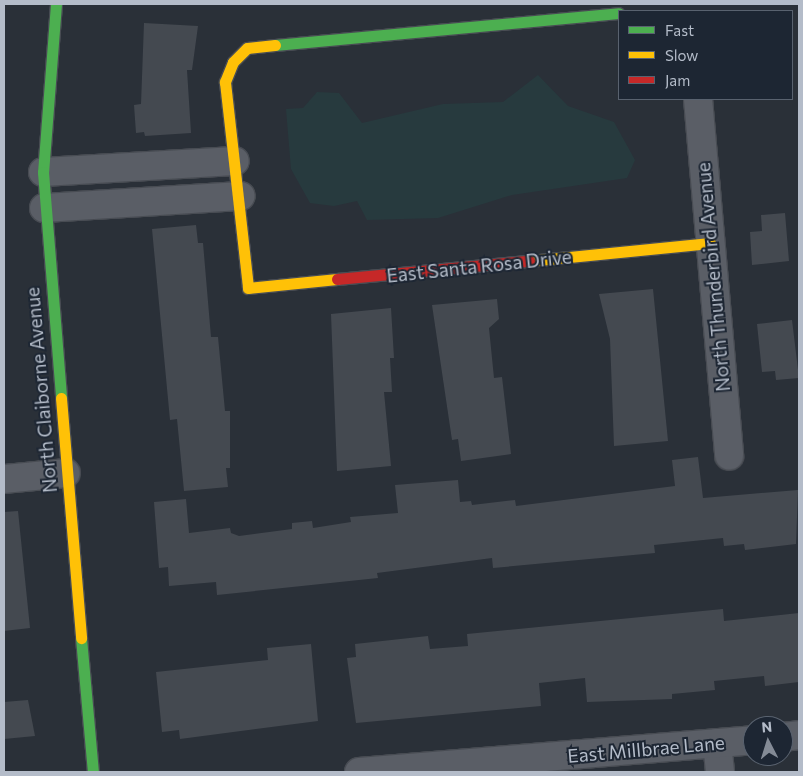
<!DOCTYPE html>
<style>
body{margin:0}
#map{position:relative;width:803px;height:776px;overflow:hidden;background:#2a3038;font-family:Commissioner,sans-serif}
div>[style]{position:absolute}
.green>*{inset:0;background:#273a3e}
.building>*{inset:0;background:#444950}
.roads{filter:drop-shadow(1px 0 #484c53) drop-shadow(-1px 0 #484c53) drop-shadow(0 1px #484c53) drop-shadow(0 -1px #484c53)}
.street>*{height:28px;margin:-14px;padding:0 14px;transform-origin:14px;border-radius:14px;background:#5a5e66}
.fast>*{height:11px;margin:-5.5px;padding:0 5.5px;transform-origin:5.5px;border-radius:5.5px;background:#4caf50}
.slow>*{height:11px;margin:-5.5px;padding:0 5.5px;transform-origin:5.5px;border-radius:5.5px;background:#ffc107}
.jam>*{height:11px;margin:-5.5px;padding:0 5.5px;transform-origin:5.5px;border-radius:5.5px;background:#c62828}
span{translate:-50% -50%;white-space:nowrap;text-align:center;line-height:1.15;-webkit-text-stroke:4px #1d2633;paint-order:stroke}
.street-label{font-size:19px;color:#b4bcc9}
.frame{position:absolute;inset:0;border:5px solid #b4bcc9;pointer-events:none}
.legend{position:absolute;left:618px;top:10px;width:175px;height:90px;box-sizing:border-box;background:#1d2633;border:1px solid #59626f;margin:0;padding:6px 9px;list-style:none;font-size:15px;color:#b4bcc9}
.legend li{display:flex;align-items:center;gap:10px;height:25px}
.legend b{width:25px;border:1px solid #59626f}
.north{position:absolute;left:743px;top:716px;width:50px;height:50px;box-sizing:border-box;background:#1d2633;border:1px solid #59626f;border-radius:50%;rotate:355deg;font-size:14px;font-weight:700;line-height:20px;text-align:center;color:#b4bcc9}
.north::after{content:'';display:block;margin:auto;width:18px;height:22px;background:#848b96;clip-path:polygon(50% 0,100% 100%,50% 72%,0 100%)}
</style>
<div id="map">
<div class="green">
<i style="clip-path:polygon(538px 75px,568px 106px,614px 122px,635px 160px,627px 178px,512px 195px,438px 218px,367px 220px,357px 201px,334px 206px,310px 203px,291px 169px,286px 109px,303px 108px,317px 92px,339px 93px,362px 123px,443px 104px,503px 102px)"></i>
</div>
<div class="building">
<i style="clip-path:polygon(144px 23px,198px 26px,192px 70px,187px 70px,191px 133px,145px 136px,144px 132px,136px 133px,134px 105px,141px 104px)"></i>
<i style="clip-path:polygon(785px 213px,789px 261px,752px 265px,750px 232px,762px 231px,761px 215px)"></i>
<i style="clip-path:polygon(196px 225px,198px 243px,203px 243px,211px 337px,218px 337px,225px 411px,230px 411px,230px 468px,226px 468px,228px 487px,184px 491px,177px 419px,170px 420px,152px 229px)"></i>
<i style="clip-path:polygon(653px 289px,668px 441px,614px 446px,610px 339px,599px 294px)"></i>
<i style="clip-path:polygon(497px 299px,499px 319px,489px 328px,494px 378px,502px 377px,511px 454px,461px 461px,458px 439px,452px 440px,432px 305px)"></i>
<i style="clip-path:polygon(391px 308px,394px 358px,390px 358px,392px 392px,384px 392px,391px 466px,337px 471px,331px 314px)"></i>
<i style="clip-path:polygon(792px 320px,799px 378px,776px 380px,775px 371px,762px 372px,757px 324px)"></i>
<i style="clip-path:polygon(698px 457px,703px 498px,798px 490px,796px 544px,745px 550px,744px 544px,724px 546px,723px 538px,654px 545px,655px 553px,493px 568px,492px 558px,377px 573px,378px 578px,217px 595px,216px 582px,169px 586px,168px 567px,159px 568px,154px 502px,186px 499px,189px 533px,230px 528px,231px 533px,239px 536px,292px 529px,292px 523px,312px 521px,313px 528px,351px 522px,350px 517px,398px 513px,395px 485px,458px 480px,460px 502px,471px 501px,472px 505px,515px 500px,516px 506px,675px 486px,672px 460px)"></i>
<i style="clip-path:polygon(18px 511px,30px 628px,4px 631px,4px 512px)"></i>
<i style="clip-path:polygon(723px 609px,724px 621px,799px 613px,799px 682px,765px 686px,764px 676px,714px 681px,715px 690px,672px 694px,672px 699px,587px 702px,585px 678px,539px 683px,541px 706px,356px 723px,347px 658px,356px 657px,355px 644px,428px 636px,430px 649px,468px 646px,467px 634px)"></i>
<i style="clip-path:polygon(311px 644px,318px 721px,180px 739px,179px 730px,162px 732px,156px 672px,268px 660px,267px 648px)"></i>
<i style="clip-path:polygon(28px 700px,35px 736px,4px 739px,4px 702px)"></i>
</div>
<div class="roads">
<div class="street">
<i style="left:698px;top:99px;width:358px;rotate:85deg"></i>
<i style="left:43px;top:172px;width:192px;rotate:-3.3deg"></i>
<i style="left:44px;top:208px;width:197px;rotate:-3.5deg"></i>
<i style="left:4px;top:479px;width:62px;rotate:-5.5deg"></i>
<i style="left:783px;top:737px;width:16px;rotate:-7deg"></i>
<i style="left:717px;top:743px;width:29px;rotate:84deg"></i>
<i style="left:359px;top:772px;width:395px;rotate:-4.6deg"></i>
</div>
<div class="fast">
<i style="left:56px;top:4px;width:169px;rotate:94.4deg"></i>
<i style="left:43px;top:172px;width:227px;rotate:85.4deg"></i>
<i style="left:275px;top:45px;width:345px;rotate:-5.3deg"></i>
<i style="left:81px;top:638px;width:135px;rotate:84.9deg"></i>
</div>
<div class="slow">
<i style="left:275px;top:45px;width:28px;rotate:174deg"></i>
<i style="left:247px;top:48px;width:20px;rotate:135deg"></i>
<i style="left:233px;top:62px;width:22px;rotate:112deg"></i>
<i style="left:225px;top:82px;width:207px;rotate:83.6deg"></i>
<i style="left:248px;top:288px;width:89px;rotate:-5.8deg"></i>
<i style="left:529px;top:261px;width:182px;rotate:-5.7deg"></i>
<i style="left:61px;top:398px;width:241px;rotate:85.2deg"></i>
</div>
<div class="jam">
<i style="left:337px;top:279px;width:193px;rotate:-5.4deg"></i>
</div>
</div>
<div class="street-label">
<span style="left:479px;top:266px;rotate:-6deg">East Santa Rosa Drive</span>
<span style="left:713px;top:277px;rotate:-95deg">North Thunderbird Avenue</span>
<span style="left:41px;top:390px;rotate:-95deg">North Claiborne Avenue</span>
<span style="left:646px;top:749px;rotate:-5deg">East Millbrae Lane</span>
</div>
<div class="frame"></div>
<ul class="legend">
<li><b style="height:6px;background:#4caf50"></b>Fast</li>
<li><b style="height:6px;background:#ffc107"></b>Slow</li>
<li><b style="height:6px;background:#c62828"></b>Jam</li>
</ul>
<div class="north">N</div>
</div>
